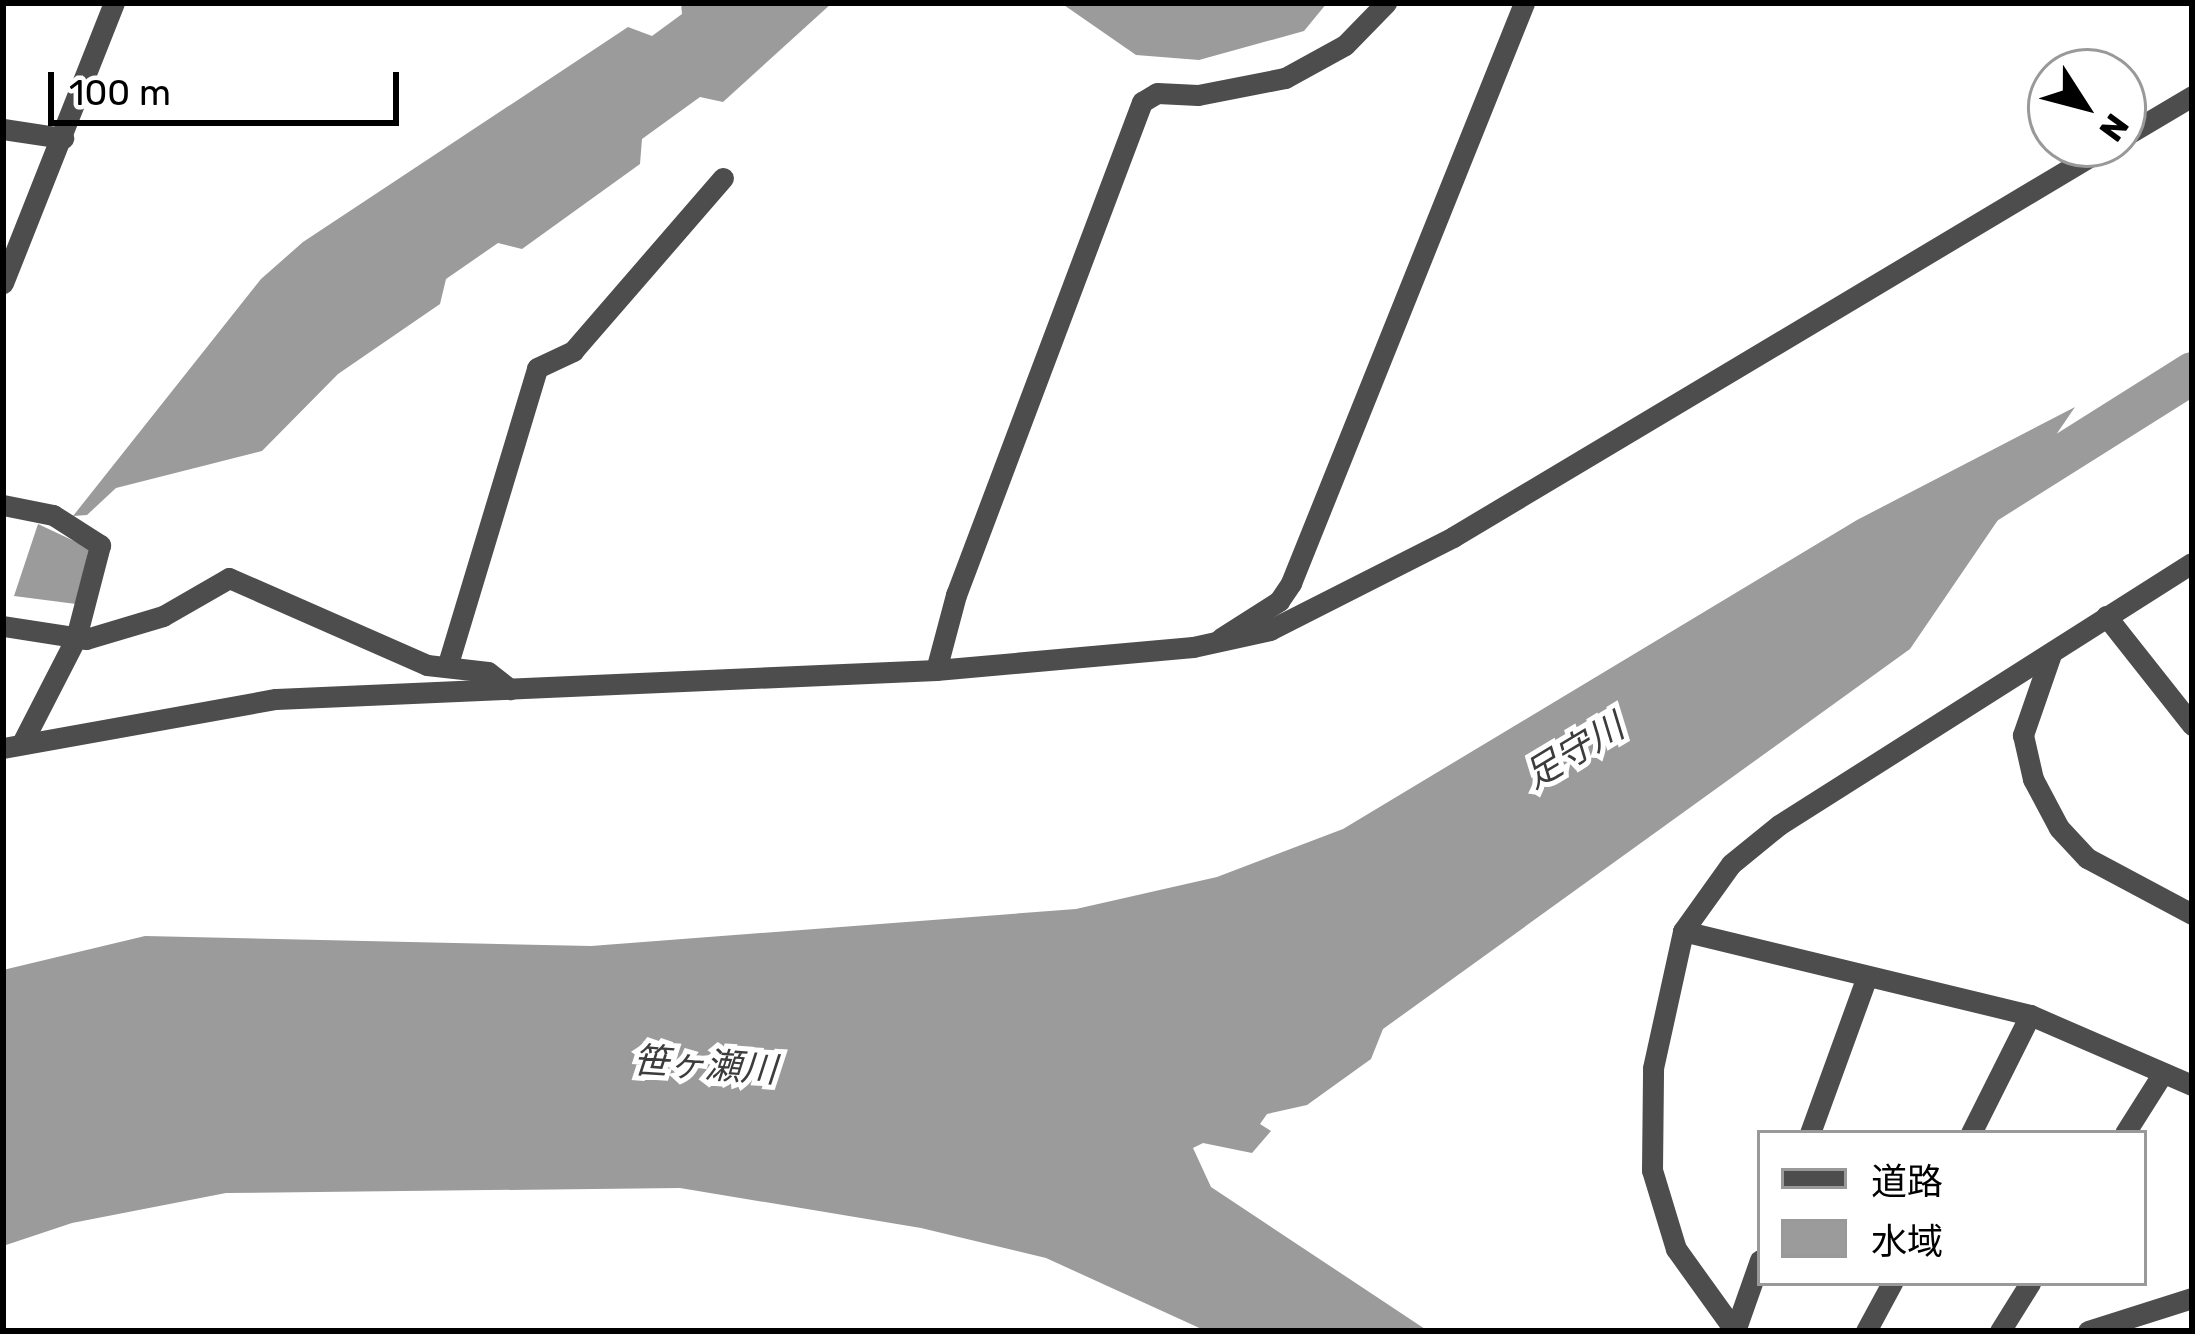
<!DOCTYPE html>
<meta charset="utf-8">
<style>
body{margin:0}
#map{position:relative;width:2195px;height:1334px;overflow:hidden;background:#fff;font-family:Rubik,"Noto Sans JP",sans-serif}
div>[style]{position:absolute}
.water>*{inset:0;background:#9b9b9b}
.river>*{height:42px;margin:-21px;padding:0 21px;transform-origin:21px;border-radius:21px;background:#9b9b9b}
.minor>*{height:21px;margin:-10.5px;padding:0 10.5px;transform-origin:10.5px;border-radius:10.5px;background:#4d4d4d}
span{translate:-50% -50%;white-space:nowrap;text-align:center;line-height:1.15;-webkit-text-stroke:10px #fff;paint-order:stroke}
.water-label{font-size:36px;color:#3c3c3c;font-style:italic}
.frame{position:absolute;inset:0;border:6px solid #000;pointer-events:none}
.legend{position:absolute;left:1757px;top:1130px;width:390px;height:156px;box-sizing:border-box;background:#fff;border:3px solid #999;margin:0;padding:15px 21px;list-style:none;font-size:36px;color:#000}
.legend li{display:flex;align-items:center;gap:24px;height:60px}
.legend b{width:60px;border:3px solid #999}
.north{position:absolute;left:2027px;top:48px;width:120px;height:120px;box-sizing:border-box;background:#fff;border:3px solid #999;border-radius:50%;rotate:126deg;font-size:33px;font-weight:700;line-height:48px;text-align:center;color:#000}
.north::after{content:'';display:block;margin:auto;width:42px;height:54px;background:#000;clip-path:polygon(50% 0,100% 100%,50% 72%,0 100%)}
.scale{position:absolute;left:48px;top:72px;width:351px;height:54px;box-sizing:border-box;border:6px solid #000;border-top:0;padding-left:15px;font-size:36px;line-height:42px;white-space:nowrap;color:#000;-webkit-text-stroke:9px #fff;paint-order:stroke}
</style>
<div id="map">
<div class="water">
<i style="clip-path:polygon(681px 3px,832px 3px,723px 102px,700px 97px,642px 139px,640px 164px,522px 249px,498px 243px,446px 279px,440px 304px,338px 374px,262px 451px,116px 488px,87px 515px,73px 516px,261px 279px,303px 242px,628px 27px,652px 36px,682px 14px)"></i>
<i style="clip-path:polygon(1061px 3px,1327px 3px,1304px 31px,1199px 60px,1136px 55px)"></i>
<i style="clip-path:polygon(2075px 407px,1910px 649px,1383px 1029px,1371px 1059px,1307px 1105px,1267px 1114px,1260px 1124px,1271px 1131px,1252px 1153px,1203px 1143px,1193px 1148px,1211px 1187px,1428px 1331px,1206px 1331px,1046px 1258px,921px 1228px,680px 1188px,226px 1193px,72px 1223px,3px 1246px,3px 970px,145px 936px,591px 946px,1076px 909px,1217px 877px,1343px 829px,1857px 520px)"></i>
<i style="clip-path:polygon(38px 524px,89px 548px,76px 604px,14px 596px)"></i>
</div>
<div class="river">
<i style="left:1978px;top:508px;width:253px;rotate:-32.2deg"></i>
</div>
<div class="minor">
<i style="left:3px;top:129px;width:61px;rotate:8.5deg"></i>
<i style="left:2123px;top:137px;width:80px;rotate:-30.7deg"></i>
<i style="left:3px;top:283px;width:301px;rotate:-68.4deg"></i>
<i style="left:3px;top:505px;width:51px;rotate:11.3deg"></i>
<i style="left:53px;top:515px;width:56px;rotate:32.6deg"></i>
<i style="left:100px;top:545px;width:96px;rotate:104.5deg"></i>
<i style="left:76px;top:638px;width:118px;rotate:117.2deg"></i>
<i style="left:2106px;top:616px;width:139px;rotate:51.7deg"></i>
<i style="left:3px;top:626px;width:84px;rotate:8.9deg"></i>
<i style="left:86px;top:639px;width:80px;rotate:-16.6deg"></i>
<i style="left:163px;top:616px;width:76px;rotate:-29.9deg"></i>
<i style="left:229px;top:578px;width:216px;rotate:23.7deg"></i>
<i style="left:427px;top:665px;width:61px;rotate:6.5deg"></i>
<i style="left:488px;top:672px;width:28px;rotate:38deg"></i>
<i style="left:1221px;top:638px;width:69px;rotate:-32.5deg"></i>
<i style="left:1279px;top:601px;width:22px;rotate:-56deg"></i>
<i style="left:1291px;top:583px;width:625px;rotate:-68.11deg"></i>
<i style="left:2051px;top:654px;width:86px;rotate:109.1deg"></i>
<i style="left:2023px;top:735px;width:45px;rotate:77.2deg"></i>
<i style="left:2033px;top:779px;width:55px;rotate:62deg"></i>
<i style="left:2059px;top:828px;width:41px;rotate:47deg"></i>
<i style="left:2087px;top:858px;width:119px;rotate:28.1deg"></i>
<i style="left:447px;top:667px;width:312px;rotate:-73.2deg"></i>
<i style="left:537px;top:368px;width:40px;rotate:-25deg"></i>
<i style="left:573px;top:351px;width:229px;rotate:-49.1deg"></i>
<i style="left:936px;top:670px;width:78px;rotate:-75.1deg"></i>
<i style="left:956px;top:595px;width:527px;rotate:-69.33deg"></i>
<i style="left:1142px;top:102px;width:17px;rotate:-31deg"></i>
<i style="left:1157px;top:93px;width:41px;rotate:2.8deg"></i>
<i style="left:1198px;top:95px;width:89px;rotate:-11.1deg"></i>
<i style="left:1285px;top:78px;width:68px;rotate:-28.8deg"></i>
<i style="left:1345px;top:45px;width:59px;rotate:-45.7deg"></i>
<i style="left:3px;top:748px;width:277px;rotate:-10.2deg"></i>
<i style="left:276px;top:699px;width:661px;rotate:-2.52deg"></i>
<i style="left:936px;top:670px;width:258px;rotate:-5.1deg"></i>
<i style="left:1193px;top:647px;width:79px;rotate:-12.4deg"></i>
<i style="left:1270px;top:630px;width:205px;rotate:-26.9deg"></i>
<i style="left:1453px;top:537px;width:766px;rotate:-30.85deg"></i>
<i style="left:1683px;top:931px;width:357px;rotate:13.6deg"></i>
<i style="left:2030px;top:1015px;width:176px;rotate:23.4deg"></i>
<i style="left:1810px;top:1133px;width:164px;rotate:-70deg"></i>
<i style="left:1971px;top:1133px;width:132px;rotate:-63.4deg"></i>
<i style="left:2125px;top:1133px;width:71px;rotate:-57.7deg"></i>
<i style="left:1735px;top:1331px;width:101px;rotate:-125.7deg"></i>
<i style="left:1676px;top:1249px;width:83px;rotate:-106.9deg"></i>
<i style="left:1652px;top:1170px;width:102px;rotate:-89.4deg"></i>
<i style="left:1653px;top:1068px;width:140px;rotate:-77.6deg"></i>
<i style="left:1683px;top:931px;width:82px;rotate:-54.4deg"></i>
<i style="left:1731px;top:864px;width:62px;rotate:-39.1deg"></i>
<i style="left:1779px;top:825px;width:489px;rotate:-32.4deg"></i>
<i style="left:1735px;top:1331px;width:75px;rotate:-70.6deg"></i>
<i style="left:1866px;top:1331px;width:55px;rotate:-61.6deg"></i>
<i style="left:2000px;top:1331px;width:57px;rotate:-58deg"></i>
<i style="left:2088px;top:1331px;width:109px;rotate:-17.6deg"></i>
</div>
<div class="water-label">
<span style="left:1574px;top:751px;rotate:-31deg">足守川</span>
<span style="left:705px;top:1065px;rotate:4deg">笹ヶ瀬川</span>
</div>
<div class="frame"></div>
<ul class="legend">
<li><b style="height:15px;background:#4d4d4d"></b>道路</li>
<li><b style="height:33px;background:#9b9b9b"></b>水域</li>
</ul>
<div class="north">N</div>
<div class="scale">100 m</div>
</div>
